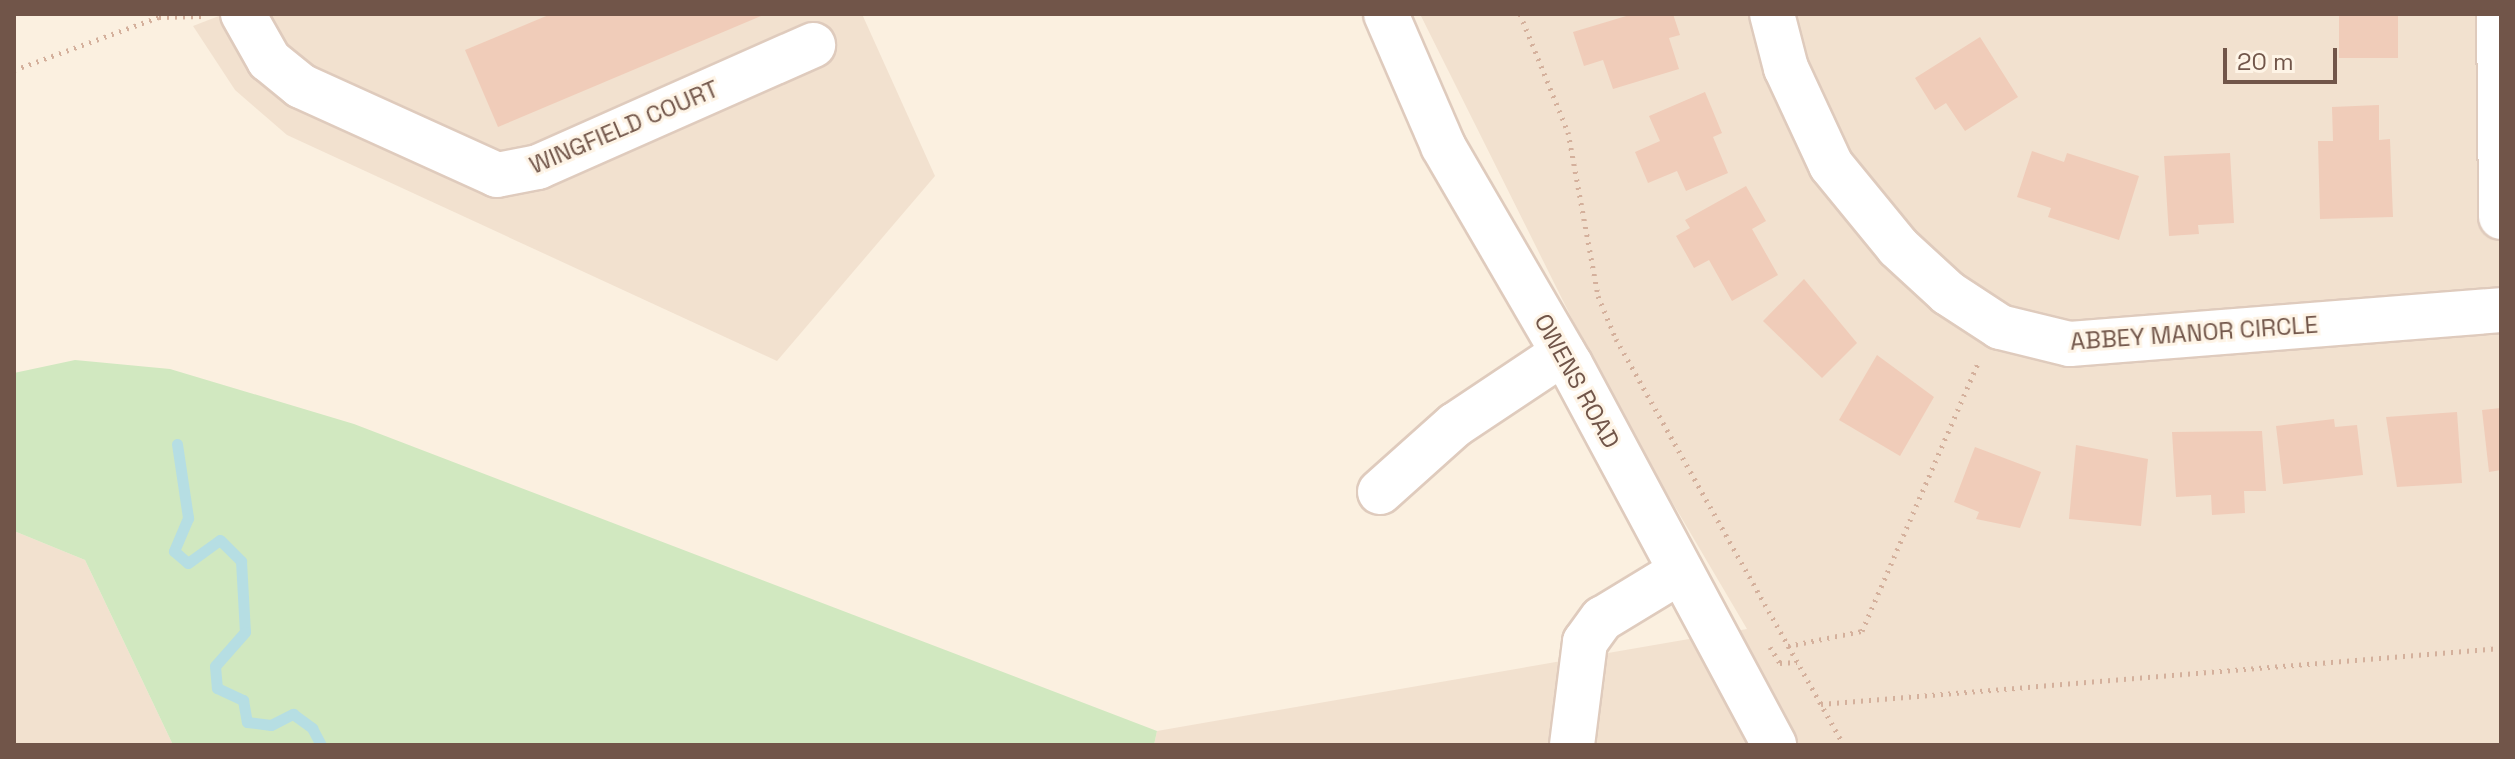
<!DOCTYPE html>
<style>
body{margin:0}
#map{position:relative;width:2515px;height:759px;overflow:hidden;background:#fbf0e0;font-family:"Space Grotesk",sans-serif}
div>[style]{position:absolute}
.residential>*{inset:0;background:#f2e1cf}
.green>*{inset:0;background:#d1e8c0}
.stream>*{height:11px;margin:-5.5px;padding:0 5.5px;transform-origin:5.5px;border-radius:5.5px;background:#b6dee3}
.building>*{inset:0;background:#f0ccb9}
.path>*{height:5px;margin-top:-2.5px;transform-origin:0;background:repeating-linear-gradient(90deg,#d4b09c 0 2px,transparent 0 8px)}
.roads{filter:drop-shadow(2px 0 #dfcbbd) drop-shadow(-2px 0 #dfcbbd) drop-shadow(0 2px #dfcbbd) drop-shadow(0 -2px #dfcbbd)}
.minor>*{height:44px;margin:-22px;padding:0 22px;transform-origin:22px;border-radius:22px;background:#fff}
span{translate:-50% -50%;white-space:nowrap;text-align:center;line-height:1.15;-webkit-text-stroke:6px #fef4e6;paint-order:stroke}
.street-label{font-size:24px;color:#715549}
.frame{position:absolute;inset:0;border:16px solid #715549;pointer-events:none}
.scale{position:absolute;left:2223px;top:48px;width:114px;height:36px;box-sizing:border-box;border:4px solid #715549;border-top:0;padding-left:10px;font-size:24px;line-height:28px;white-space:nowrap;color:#715549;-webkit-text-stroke:6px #fef4e6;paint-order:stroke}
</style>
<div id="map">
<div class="residential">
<i style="clip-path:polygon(224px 14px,862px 14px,935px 176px,777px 361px,287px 135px,235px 90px,193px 26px)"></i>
<i style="clip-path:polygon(1420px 14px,2501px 14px,2501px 745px,1154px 745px,1157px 731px,1747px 629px,1615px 405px)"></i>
<i style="clip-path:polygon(14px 531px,85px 560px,173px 745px,14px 745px)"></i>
</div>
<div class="green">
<i style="clip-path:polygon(75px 360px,170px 369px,354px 424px,1157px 731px,1154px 745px,173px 745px,85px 560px,14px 531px,14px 373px)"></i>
</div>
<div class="stream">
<i style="left:177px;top:444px;width:75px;rotate:81.5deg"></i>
<i style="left:188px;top:518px;width:36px;rotate:113deg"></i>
<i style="left:174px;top:551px;width:18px;rotate:41deg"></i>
<i style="left:188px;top:563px;width:39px;rotate:-36deg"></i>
<i style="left:220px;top:540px;width:30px;rotate:45deg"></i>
<i style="left:241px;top:561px;width:71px;rotate:86.8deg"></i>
<i style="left:245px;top:632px;width:45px;rotate:131.4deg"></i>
<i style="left:215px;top:666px;width:22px;rotate:85deg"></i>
<i style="left:217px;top:688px;width:29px;rotate:25deg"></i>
<i style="left:243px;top:700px;width:22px;rotate:80deg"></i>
<i style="left:247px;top:722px;width:24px;rotate:7deg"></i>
<i style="left:271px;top:725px;width:25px;rotate:-27deg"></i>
<i style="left:293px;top:714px;width:24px;rotate:36deg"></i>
<i style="left:312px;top:728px;width:19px;rotate:62deg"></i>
</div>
<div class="building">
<i style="clip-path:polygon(551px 14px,766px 14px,498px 127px,465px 50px)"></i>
<i style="clip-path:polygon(1633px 14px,1673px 14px,1680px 35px,1669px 38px,1679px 69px,1613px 89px,1603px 60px,1584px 66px,1573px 32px)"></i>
<i style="clip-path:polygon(2339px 14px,2398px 14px,2398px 58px,2339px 58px)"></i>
<i style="clip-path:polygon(1980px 37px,2018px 97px,1965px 131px,1946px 103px,1935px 110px,1915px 78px)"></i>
<i style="clip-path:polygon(1705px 92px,1722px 133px,1713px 137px,1728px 173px,1686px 191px,1677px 171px,1648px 183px,1635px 152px,1660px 141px,1649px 116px)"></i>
<i style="clip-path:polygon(2379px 105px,2379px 140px,2390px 139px,2393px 217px,2320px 219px,2318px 141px,2333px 141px,2332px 107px)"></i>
<i style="clip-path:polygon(2032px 151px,2064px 162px,2067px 153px,2139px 176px,2119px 240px,2048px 217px,2051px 208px,2017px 197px)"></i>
<i style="clip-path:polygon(2230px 153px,2234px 223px,2198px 225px,2199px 234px,2169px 236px,2164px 156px)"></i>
<i style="clip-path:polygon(1746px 186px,1766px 221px,1752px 229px,1778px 275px,1732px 301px,1709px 260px,1694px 268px,1676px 236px,1690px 228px,1685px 220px)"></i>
<i style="clip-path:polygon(1804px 279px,1857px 343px,1822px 378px,1763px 321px)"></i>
<i style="clip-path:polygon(1877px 355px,1934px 397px,1900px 456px,1839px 420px)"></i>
<i style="clip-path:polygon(2501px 408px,2501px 470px,2489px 472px,2482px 410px)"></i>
<i style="clip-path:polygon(2457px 412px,2462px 483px,2397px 487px,2386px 417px)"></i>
<i style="clip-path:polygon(2334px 419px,2335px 427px,2357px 425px,2363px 475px,2283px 484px,2276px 426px)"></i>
<i style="clip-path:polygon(2262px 431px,2266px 491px,2244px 491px,2245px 513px,2212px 515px,2211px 495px,2176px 497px,2172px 432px)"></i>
<i style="clip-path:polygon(2076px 445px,2148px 459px,2141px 526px,2069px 519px)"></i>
<i style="clip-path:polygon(1975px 447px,2041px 472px,2020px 528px,1976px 519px,1979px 512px,1954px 502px)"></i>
</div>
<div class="path">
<i style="left:1520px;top:14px;width:127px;rotate:67.9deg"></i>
<i style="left:1568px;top:132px;width:167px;rotate:79.6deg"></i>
<i style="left:1598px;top:296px;width:47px;rotate:67.3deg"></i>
<i style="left:1616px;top:339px;width:466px;rotate:60.7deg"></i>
<i style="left:14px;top:70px;width:154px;rotate:-20.1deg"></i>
<i style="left:159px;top:17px;width:45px;rotate:-1.3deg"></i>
<i style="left:1788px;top:646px;width:76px;rotate:-11.5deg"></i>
<i style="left:1862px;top:631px;width:294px;rotate:-66.6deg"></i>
<i style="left:1770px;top:647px;width:19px;rotate:58deg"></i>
<i style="left:1780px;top:663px;width:17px;rotate:-3deg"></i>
<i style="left:1821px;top:704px;width:682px;rotate:-4.71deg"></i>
</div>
<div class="roads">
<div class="minor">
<i style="left:243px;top:14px;width:53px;rotate:60.5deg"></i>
<i style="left:269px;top:60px;width:41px;rotate:39.1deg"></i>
<i style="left:301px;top:86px;width:215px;rotate:24.4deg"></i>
<i style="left:497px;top:175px;width:42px;rotate:-11deg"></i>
<i style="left:538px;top:167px;width:301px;rotate:-23.9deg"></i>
<i style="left:1386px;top:14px;width:144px;rotate:66.6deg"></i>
<i style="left:1443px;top:146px;width:252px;rotate:59.8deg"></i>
<i style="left:1570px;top:364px;width:432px;rotate:61.8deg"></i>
<i style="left:1772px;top:14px;width:56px;rotate:75.5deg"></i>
<i style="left:1786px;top:68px;width:107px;rotate:65.1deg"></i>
<i style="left:1831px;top:165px;width:106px;rotate:50.7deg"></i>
<i style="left:1898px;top:247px;width:68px;rotate:42.6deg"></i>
<i style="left:1948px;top:293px;width:62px;rotate:33.2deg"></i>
<i style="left:2000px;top:327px;width:72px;rotate:13.7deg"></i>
<i style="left:2070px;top:344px;width:432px;rotate:-4.5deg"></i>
<i style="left:2499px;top:14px;width:203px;rotate:89.4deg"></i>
<i style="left:1380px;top:492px;width:101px;rotate:-41.8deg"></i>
<i style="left:1455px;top:425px;width:130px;rotate:-33.7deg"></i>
<i style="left:1572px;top:745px;width:104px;rotate:-82.8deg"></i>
<i style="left:1585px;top:642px;width:29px;rotate:-54deg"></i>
<i style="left:1602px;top:619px;width:92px;rotate:-31.3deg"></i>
</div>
</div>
<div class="street-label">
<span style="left:624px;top:127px;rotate:-23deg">WINGFIELD COURT</span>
<span style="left:2194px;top:333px;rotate:-4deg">ABBEY MANOR CIRCLE</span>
<span style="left:1577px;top:381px;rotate:61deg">OWENS ROAD</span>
</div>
<div class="frame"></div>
<div class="scale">20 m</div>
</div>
